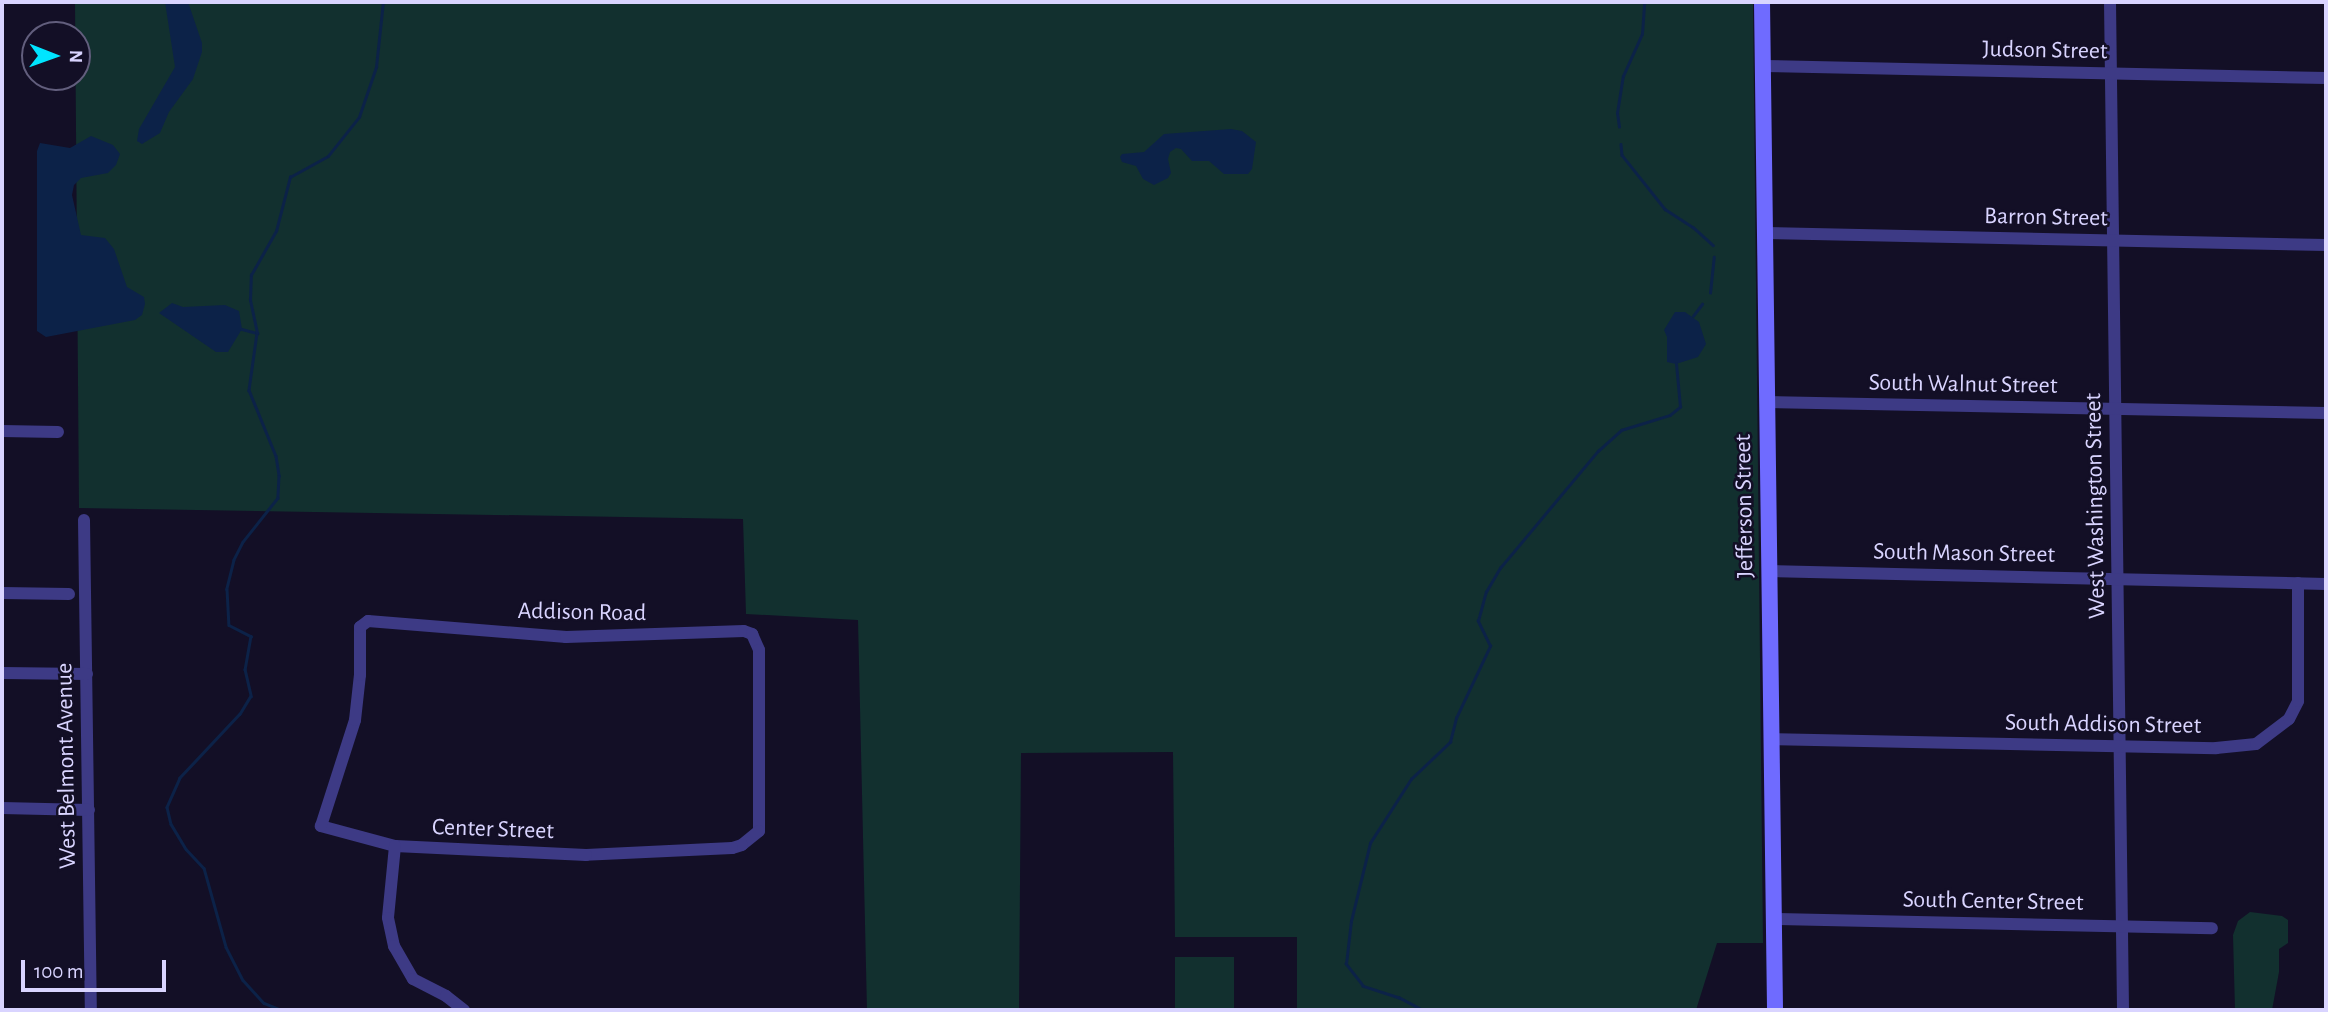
<!DOCTYPE html>
<style>
body{margin:0}
#map{position:relative;width:2328px;height:1012px;overflow:hidden;background:#130f26;font-family:"Alegreya Sans",sans-serif}
div>[style]{position:absolute}
.green>*{inset:0;background:#12302f}
.water>*{inset:0;background:#0c2248}
.stream>*{height:2.5px;margin:-1.25px;padding:0 1.25px;transform-origin:1.25px;border-radius:1.25px;background:#0c2248}
.street>*{height:12px;margin:-6px;padding:0 6px;transform-origin:6px;border-radius:6px;background:#3d3a85}
.secondary>*{height:16px;margin:-8px;padding:0 8px;transform-origin:8px;border-radius:8px;background:#6f6bff}
span{translate:-50% -50%;white-space:nowrap;text-align:center;line-height:1.15;-webkit-text-stroke:5px #130f26;paint-order:stroke}
.street-label{font-size:24px;color:#d9d4ff}
.frame{position:absolute;inset:0;border:4px solid #d9d4ff;pointer-events:none}
.north{position:absolute;left:21px;top:21px;width:70px;height:70px;box-sizing:border-box;background:#130f26;border:2px solid #625e7d;border-radius:50%;rotate:91deg;font-size:19px;font-weight:700;line-height:28px;text-align:center;color:#d9d4ff}
.north::after{content:'';display:block;margin:auto;width:24px;height:32px;background:#00e5ff;clip-path:polygon(50% 0,100% 100%,50% 72%,0 100%)}
.scale{position:absolute;left:21px;top:960px;width:145px;height:32px;box-sizing:border-box;border:4px solid #d9d4ff;border-top:0;padding-left:9px;font-size:21px;line-height:24px;white-space:nowrap;color:#d9d4ff;-webkit-text-stroke:5px #130f26;paint-order:stroke}
</style>
<div id="map">
<div class="green">
<i style="clip-path:polygon(75px 2px,1753px 2px,1763px 943px,1717px 943px,1696px 1010px,1297px 1010px,1297px 937px,1175px 937px,1173px 752px,1021px 753px,1019px 1010px,867px 1010px,858px 620px,746px 614px,743px 519px,79px 508px)"></i>
<i style="clip-path:polygon(2250px 912px,2282px 916px,2288px 920px,2288px 943px,2279px 949px,2279px 972px,2272px 1010px,2235px 1010px,2233px 935px,2238px 921px)"></i>
<i style="clip-path:polygon(1175px 957px,1234px 957px,1234px 1010px,1175px 1010px)"></i>
</div>
<div class="water">
<i style="clip-path:polygon(165px 2px,188px 2px,202px 43px,202px 52px,193px 79px,169px 112px,160px 133px,142px 144px,137px 141px,139px 129px,175px 67px)"></i>
<i style="clip-path:polygon(1231px 129px,1242px 131px,1256px 142px,1252px 169px,1248px 174px,1224px 174px,1209px 161px,1192px 161px,1181px 149px,1176px 148px,1170px 152px,1168px 159px,1171px 173px,1168px 178px,1154px 185px,1143px 179px,1136px 166px,1122px 162px,1120px 157px,1122px 154px,1144px 152px,1164px 134px)"></i>
<i style="clip-path:polygon(91px 136px,113px 145px,120px 154px,116px 165px,108px 173px,81px 178px,74px 185px,72px 195px,81px 235px,105px 238px,114px 249px,127px 287px,144px 297px,145px 304px,142px 315px,135px 320px,46px 337px,37px 331px,37px 151px,40px 143px,70px 148px)"></i>
<i style="clip-path:polygon(172px 303px,183px 307px,225px 305px,239px 311px,242px 329px,228px 352px,216px 352px,159px 313px)"></i>
<i style="clip-path:polygon(1675px 312px,1685px 312px,1699px 322px,1706px 344px,1698px 357px,1676px 364px,1667px 362px,1667px 337px,1664px 330px)"></i>
</div>
<div class="stream">
<i style="left:1619px;top:127px;width:14px;rotate:-98deg"></i>
<i style="left:1617px;top:113px;width:37px;rotate:-81deg"></i>
<i style="left:1623px;top:76px;width:46px;rotate:-65.7deg"></i>
<i style="left:1642px;top:34px;width:32px;rotate:-86deg"></i>
<i style="left:1621px;top:144px;width:11px;rotate:85deg"></i>
<i style="left:1622px;top:155px;width:69px;rotate:51.5deg"></i>
<i style="left:1665px;top:209px;width:33px;rotate:33deg"></i>
<i style="left:1693px;top:227px;width:27px;rotate:42deg"></i>
<i style="left:1710px;top:293px;width:36px;rotate:-84deg"></i>
<i style="left:1693px;top:316px;width:15px;rotate:-53deg"></i>
<i style="left:242px;top:329px;width:16px;rotate:15deg"></i>
<i style="left:257px;top:333px;width:58px;rotate:98deg"></i>
<i style="left:249px;top:390px;width:71px;rotate:67.8deg"></i>
<i style="left:276px;top:456px;width:20px;rotate:81deg"></i>
<i style="left:279px;top:476px;width:22px;rotate:93deg"></i>
<i style="left:278px;top:498px;width:56px;rotate:128.5deg"></i>
<i style="left:243px;top:542px;width:20px;rotate:117deg"></i>
<i style="left:234px;top:560px;width:30px;rotate:104deg"></i>
<i style="left:227px;top:589px;width:36px;rotate:87deg"></i>
<i style="left:229px;top:625px;width:25px;rotate:27deg"></i>
<i style="left:251px;top:636px;width:34px;rotate:100deg"></i>
<i style="left:245px;top:669px;width:28px;rotate:77deg"></i>
<i style="left:251px;top:696px;width:21px;rotate:121deg"></i>
<i style="left:240px;top:714px;width:88px;rotate:133.2deg"></i>
<i style="left:180px;top:778px;width:32px;rotate:114deg"></i>
<i style="left:167px;top:807px;width:17px;rotate:77deg"></i>
<i style="left:171px;top:824px;width:29px;rotate:59deg"></i>
<i style="left:186px;top:849px;width:26px;rotate:47deg"></i>
<i style="left:204px;top:868px;width:82px;rotate:74.4deg"></i>
<i style="left:226px;top:947px;width:37px;rotate:63deg"></i>
<i style="left:243px;top:980px;width:31px;rotate:48deg"></i>
<i style="left:264px;top:1003px;width:18px;rotate:22deg"></i>
<i style="left:257px;top:333px;width:34px;rotate:-102deg"></i>
<i style="left:250px;top:300px;width:25px;rotate:-88deg"></i>
<i style="left:251px;top:275px;width:51px;rotate:-60.4deg"></i>
<i style="left:276px;top:231px;width:56px;rotate:-75.5deg"></i>
<i style="left:290px;top:177px;width:43px;rotate:-28.9deg"></i>
<i style="left:328px;top:156px;width:50px;rotate:-51.5deg"></i>
<i style="left:359px;top:117px;width:53px;rotate:-71.2deg"></i>
<i style="left:376px;top:67px;width:65px;rotate:-83.9deg"></i>
<i style="left:1422px;top:1010px;width:26px;rotate:-152deg"></i>
<i style="left:1399px;top:998px;width:38px;rotate:-162deg"></i>
<i style="left:1363px;top:986px;width:28px;rotate:-128deg"></i>
<i style="left:1346px;top:964px;width:43px;rotate:-83.4deg"></i>
<i style="left:1351px;top:921px;width:80px;rotate:-76.3deg"></i>
<i style="left:1370px;top:843px;width:76px;rotate:-57.4deg"></i>
<i style="left:1411px;top:779px;width:54px;rotate:-43.5deg"></i>
<i style="left:1450px;top:742px;width:25px;rotate:-76deg"></i>
<i style="left:1456px;top:718px;width:80px;rotate:-64.7deg"></i>
<i style="left:1490px;top:646px;width:28px;rotate:-116deg"></i>
<i style="left:1478px;top:621px;width:30px;rotate:-75deg"></i>
<i style="left:1486px;top:592px;width:28px;rotate:-60deg"></i>
<i style="left:1500px;top:568px;width:153px;rotate:-50.1deg"></i>
<i style="left:1598px;top:451px;width:31px;rotate:-42deg"></i>
<i style="left:1621px;top:430px;width:51px;rotate:-17deg"></i>
<i style="left:1670px;top:415px;width:13px;rotate:-39deg"></i>
<i style="left:1680px;top:407px;width:43px;rotate:-95.3deg"></i>
</div>
<div class="street">
<i style="left:2110px;top:2px;width:1008px;rotate:89.26deg"></i>
<i style="left:1763px;top:66px;width:563px;rotate:1.22deg"></i>
<i style="left:1765px;top:233px;width:561px;rotate:1.23deg"></i>
<i style="left:1766px;top:402px;width:560px;rotate:1.13deg"></i>
<i style="left:2px;top:431px;width:56px;rotate:1deg"></i>
<i style="left:84px;top:520px;width:490px;rotate:89.2deg"></i>
<i style="left:1768px;top:571px;width:558px;rotate:1.33deg"></i>
<i style="left:2px;top:593px;width:67px;rotate:0.9deg"></i>
<i style="left:368px;top:621px;width:199px;rotate:4.6deg"></i>
<i style="left:566px;top:637px;width:178px;rotate:-1.9deg"></i>
<i style="left:744px;top:631px;width:9px;rotate:21deg"></i>
<i style="left:752px;top:634px;width:17px;rotate:66deg"></i>
<i style="left:759px;top:650px;width:181px;rotate:90deg"></i>
<i style="left:759px;top:831px;width:22px;rotate:141deg"></i>
<i style="left:742px;top:845px;width:10px;rotate:163deg"></i>
<i style="left:732px;top:848px;width:146px;rotate:177.3deg"></i>
<i style="left:586px;top:855px;width:191px;rotate:-177.3deg"></i>
<i style="left:395px;top:846px;width:77px;rotate:-164.9deg"></i>
<i style="left:321px;top:826px;width:111px;rotate:-72.2deg"></i>
<i style="left:355px;top:720px;width:45px;rotate:-83.7deg"></i>
<i style="left:360px;top:675px;width:48px;rotate:-90deg"></i>
<i style="left:360px;top:627px;width:10px;rotate:-37deg"></i>
<i style="left:2px;top:673px;width:85px;rotate:0.7deg"></i>
<i style="left:1770px;top:739px;width:446px;rotate:1.2deg"></i>
<i style="left:2216px;top:748px;width:40px;rotate:-5.7deg"></i>
<i style="left:2256px;top:744px;width:41px;rotate:-37.1deg"></i>
<i style="left:2289px;top:719px;width:20px;rotate:-63deg"></i>
<i style="left:2298px;top:701px;width:118px;rotate:-90deg"></i>
<i style="left:2px;top:808px;width:87px;rotate:1.3deg"></i>
<i style="left:395px;top:846px;width:72px;rotate:95.6deg"></i>
<i style="left:388px;top:918px;width:29px;rotate:78deg"></i>
<i style="left:394px;top:946px;width:38px;rotate:60deg"></i>
<i style="left:413px;top:979px;width:37px;rotate:27deg"></i>
<i style="left:446px;top:996px;width:23px;rotate:38deg"></i>
<i style="left:1773px;top:919px;width:439px;rotate:1.2deg"></i>
</div>
<div class="secondary">
<i style="left:1762px;top:2px;width:1008px;rotate:89.26deg"></i>
</div>
<div class="street-label">
<span style="left:2045px;top:51px;rotate:1deg">Judson Street</span>
<span style="left:2046px;top:218px;rotate:1deg">Barron Street</span>
<span style="left:1963px;top:385px;rotate:1deg">South Walnut Street</span>
<span style="left:1745px;top:506px;rotate:-91deg">Jefferson Street</span>
<span style="left:2096px;top:506px;rotate:-91deg">West Washington Street</span>
<span style="left:1964px;top:554px;rotate:1deg">South Mason Street</span>
<span style="left:582px;top:613px;rotate:1deg">Addison Road</span>
<span style="left:2103px;top:725px;rotate:1deg">South Addison Street</span>
<span style="left:67px;top:766px;rotate:-91deg">West Belmont Avenue</span>
<span style="left:493px;top:830px;rotate:2deg">Center Street</span>
<span style="left:1993px;top:902px;rotate:1deg">South Center Street</span>
</div>
<div class="frame"></div>
<div class="north">N</div>
<div class="scale">100 m</div>
</div>
